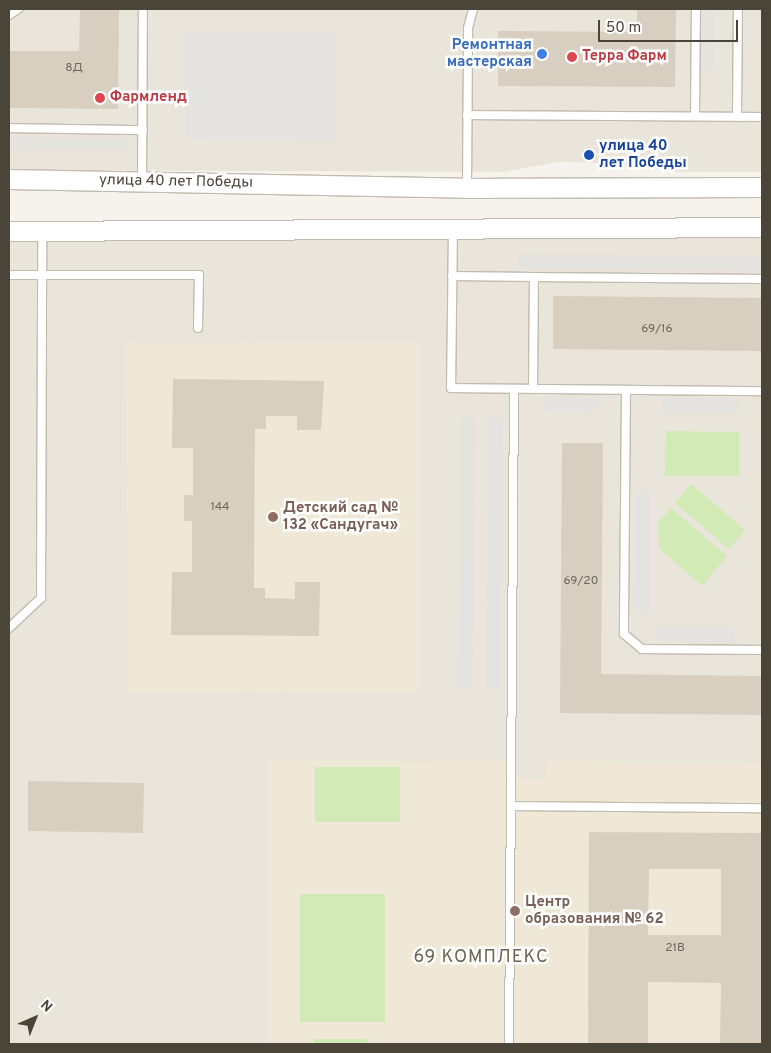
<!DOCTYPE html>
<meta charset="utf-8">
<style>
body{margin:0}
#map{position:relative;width:771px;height:1053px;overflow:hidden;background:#f6f3ec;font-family:Overpass,sans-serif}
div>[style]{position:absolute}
.residential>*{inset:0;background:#eae5da}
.education>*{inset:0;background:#efe8d6}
.green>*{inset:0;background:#d2eab5}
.parking>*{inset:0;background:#e5e3e0}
.building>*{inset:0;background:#d8cfc1}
.roads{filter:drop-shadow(1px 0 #c2bbae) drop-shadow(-1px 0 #c2bbae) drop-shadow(0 1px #c2bbae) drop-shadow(0 -1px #c2bbae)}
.service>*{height:8px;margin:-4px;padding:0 4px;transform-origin:4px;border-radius:4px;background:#fff}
.tertiary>*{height:19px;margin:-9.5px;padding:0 9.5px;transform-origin:9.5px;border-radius:9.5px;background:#fff}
.dots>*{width:14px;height:14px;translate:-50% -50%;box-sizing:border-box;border:2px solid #fff;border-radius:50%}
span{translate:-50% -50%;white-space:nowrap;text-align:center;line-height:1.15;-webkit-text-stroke:5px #fff;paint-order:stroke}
.number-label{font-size:12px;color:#6e675b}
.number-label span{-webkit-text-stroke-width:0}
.shop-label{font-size:15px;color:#366cbe;font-weight:700}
.right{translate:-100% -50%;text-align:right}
.health-label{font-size:15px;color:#be3a42;font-weight:700}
.left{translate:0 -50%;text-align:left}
.transit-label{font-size:15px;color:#164399;font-weight:700}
.street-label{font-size:15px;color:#4b4439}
.education-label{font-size:15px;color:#785e54;font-weight:700}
.quarter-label{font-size:18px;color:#6e6250;letter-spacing:1px}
.frame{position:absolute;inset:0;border:10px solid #4b4439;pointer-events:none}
.north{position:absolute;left:10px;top:993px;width:50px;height:50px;-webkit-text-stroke:4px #fff;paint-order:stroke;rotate:44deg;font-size:14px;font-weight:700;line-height:20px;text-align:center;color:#4b4439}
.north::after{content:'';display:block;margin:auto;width:18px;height:22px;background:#4b4439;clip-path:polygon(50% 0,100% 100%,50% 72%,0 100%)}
.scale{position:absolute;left:598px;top:20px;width:140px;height:22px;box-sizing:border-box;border:2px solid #4b4439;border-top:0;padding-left:6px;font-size:15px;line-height:18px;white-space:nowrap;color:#4b4439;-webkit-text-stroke:4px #fff;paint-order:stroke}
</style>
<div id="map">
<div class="residential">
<i style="clip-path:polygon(9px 9px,762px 9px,762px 172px,676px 172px,620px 163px,559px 162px,503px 172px,9px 170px)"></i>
<i style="clip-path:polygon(9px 235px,762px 236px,762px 1044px,9px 1044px)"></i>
</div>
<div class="education">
<i style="clip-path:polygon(126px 342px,420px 343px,420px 692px,127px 691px)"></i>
<i style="clip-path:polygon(268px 760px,505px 761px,505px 778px,546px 778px,546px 761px,762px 762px,762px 1044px,268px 1044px)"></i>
</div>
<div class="green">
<i style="clip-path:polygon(666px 431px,739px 432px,739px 476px,665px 476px)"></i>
<i style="clip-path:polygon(691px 484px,745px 530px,729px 549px,675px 503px)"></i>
<i style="clip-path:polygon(671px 508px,727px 556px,702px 586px,659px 548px,658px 523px)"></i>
<i style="clip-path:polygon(315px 767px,400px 767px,400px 822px,315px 822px)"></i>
<i style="clip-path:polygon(300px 894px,385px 894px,385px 1022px,300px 1022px)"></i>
<i style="clip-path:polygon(314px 1039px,367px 1039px,367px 1044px,314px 1044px)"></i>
</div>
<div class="parking">
<i style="clip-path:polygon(702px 9px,715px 9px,715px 70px,701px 69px)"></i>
<i style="clip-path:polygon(186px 32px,337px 33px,336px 140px,185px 139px)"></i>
<i style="clip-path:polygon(9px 137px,129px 138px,128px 150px,9px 150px)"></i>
<i style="clip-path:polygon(517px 254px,762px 257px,762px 271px,517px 269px)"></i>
<i style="clip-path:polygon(544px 397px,598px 397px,598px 412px,544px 411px)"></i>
<i style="clip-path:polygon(661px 398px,740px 398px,740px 413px,661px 412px)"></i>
<i style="clip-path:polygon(460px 417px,476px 417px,474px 688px,458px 688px)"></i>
<i style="clip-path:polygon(487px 417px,503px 418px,501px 688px,485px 688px)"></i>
<i style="clip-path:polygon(635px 491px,651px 491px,651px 613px,634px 612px)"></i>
<i style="clip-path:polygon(655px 628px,735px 628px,735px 642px,655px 641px)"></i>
</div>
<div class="building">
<i style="clip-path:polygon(80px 9px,119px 9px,118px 109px,9px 108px,9px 51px,79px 51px)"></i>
<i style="clip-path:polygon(637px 9px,676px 9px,675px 87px,498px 86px,498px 31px,637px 32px)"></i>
<i style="clip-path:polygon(553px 296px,762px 298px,762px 351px,553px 349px)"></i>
<i style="clip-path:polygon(173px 379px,324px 381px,321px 430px,297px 430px,297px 416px,266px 416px,266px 429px,255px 429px,254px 588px,265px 588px,265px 598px,295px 599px,295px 582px,320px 582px,319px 636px,171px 635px,172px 572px,192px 572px,192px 521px,184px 521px,184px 495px,193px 495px,193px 448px,172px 448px)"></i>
<i style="clip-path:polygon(562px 443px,603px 443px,601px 674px,762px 676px,762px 715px,560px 713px)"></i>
<i style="clip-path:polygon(28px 781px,144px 783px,143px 833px,28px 831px)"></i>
<i style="clip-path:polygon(evenodd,589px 832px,762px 833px,762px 1044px,720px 1044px,721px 983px,648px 982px,648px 1044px,588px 1044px,589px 832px,649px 869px,721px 869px,721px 935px,648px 935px,649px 869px)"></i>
</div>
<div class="roads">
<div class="service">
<i style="left:9px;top:15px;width:11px;rotate:-34deg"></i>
<i style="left:467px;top:115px;width:295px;rotate:0.4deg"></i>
<i style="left:695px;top:116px;width:107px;rotate:-89.5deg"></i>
<i style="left:737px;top:117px;width:108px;rotate:-89.5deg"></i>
<i style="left:9px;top:128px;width:134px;rotate:0.9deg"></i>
<i style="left:142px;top:182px;width:173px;rotate:-89.7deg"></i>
<i style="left:467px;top:188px;width:160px;rotate:-89.6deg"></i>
<i style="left:468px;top:28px;width:20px;rotate:-75deg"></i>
<i style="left:453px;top:228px;width:160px;rotate:90.7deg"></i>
<i style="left:451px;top:388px;width:311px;rotate:0.6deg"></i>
<i style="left:9px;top:275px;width:190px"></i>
<i style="left:199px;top:275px;width:53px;rotate:91.1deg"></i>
<i style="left:452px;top:276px;width:82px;rotate:0.7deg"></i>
<i style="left:533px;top:389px;width:112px;rotate:-89.5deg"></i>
<i style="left:534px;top:277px;width:228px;rotate:0.5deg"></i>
<i style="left:626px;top:390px;width:244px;rotate:90.5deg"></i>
<i style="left:624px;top:634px;width:23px;rotate:40deg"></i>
<i style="left:642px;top:649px;width:120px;rotate:0.5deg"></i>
<i style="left:9px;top:628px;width:44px;rotate:-43.2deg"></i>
<i style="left:41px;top:598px;width:367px;rotate:-89.8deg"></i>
<i style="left:511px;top:806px;width:251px;rotate:0.5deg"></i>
<i style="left:509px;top:1044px;width:655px;rotate:-89.56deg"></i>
</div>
<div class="tertiary">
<i style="left:9px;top:179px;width:458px;rotate:1.1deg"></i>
<i style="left:467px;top:188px;width:295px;rotate:-0.2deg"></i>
<i style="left:9px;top:231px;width:753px;rotate:-0.3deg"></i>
</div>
</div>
<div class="dots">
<i style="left:542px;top:54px;background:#3f7fe0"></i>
<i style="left:572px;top:57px;background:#e0444e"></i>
<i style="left:100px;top:98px;background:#e0444e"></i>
<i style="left:589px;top:155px;background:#1a4fb4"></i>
<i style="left:273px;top:517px;background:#8d6e63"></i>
<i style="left:515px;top:911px;background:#8d6e63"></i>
</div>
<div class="number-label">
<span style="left:74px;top:69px">8Д</span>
<span style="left:657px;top:330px">69/16</span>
<span style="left:220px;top:508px">144</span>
<span style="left:581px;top:582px">69/20</span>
<span style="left:675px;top:949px">21В</span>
</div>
<div class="shop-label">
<span class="right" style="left:532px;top:54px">Ремонтная<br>мастерская</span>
</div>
<div class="health-label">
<span class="left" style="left:582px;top:57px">Терра Фарм</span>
<span class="left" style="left:110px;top:98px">Фармленд</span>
</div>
<div class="transit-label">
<span class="left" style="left:599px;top:155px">улица 40<br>лет Победы</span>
</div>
<div class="street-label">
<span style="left:176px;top:182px;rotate:1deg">улица 40 лет Победы</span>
</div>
<div class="education-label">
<span class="left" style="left:283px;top:517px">Детский сад №<br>132 «Сандугач»</span>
<span class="left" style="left:525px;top:911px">Центр<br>образования № 62</span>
</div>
<div class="quarter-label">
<span style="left:481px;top:958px">69 КОМПЛЕКС</span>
</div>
<div class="frame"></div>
<div class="north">N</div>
<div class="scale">50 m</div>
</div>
